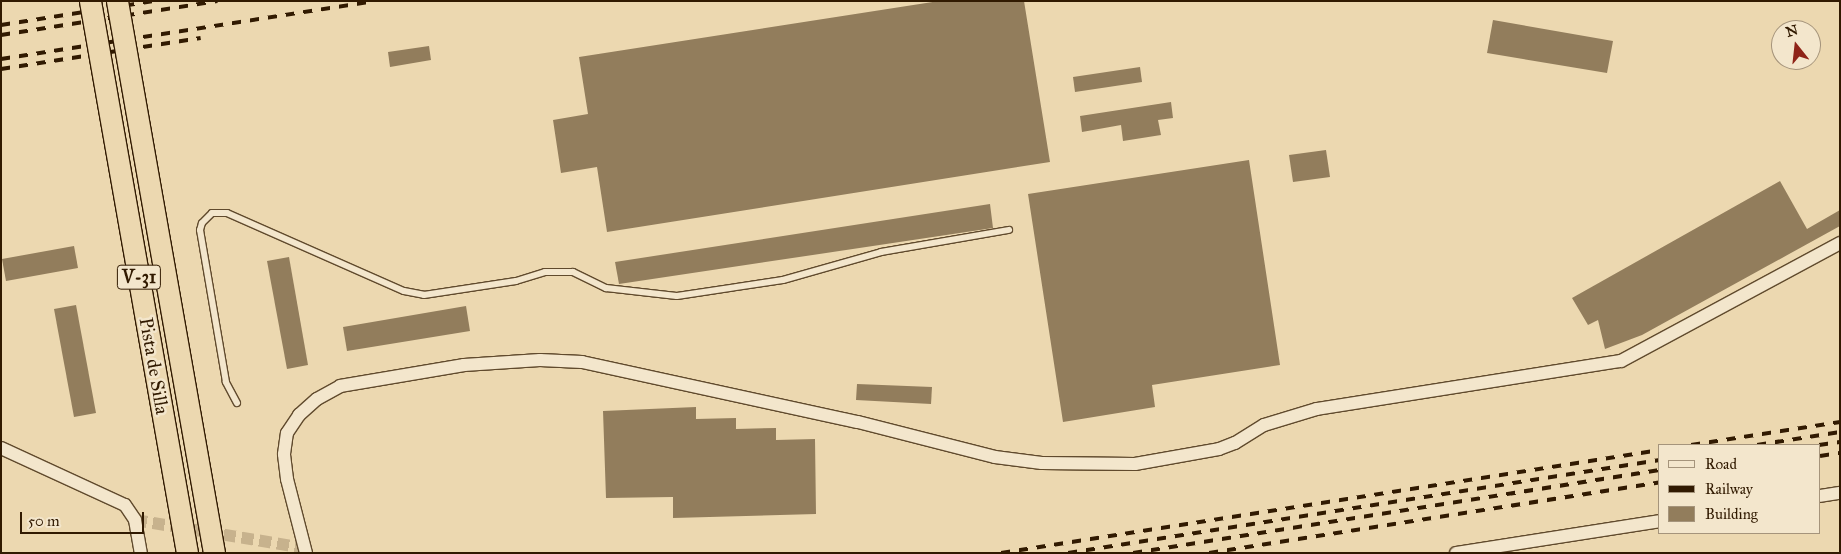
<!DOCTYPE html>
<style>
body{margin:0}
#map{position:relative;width:1841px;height:554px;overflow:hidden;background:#ecd8b0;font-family:"IM FELL Great Primer",serif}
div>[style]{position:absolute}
.building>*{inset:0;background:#927d5c}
.minor-tunnel>*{height:12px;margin-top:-6px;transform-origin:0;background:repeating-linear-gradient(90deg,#c7b28d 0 12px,transparent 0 18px)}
.roads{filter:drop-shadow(1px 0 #604a2d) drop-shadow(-1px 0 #604a2d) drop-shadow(0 1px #604a2d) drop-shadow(0 -1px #604a2d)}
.service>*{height:6px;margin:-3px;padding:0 3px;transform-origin:3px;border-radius:3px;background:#f3e6cc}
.minor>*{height:12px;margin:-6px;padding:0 6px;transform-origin:6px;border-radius:6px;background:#f3e6cc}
.rail>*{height:4px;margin-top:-2px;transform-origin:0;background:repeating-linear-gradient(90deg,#311a01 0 9px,transparent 0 18px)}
.bridges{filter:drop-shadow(1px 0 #311a01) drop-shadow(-1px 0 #311a01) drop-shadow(0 1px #311a01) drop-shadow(0 -1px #311a01)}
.trunk-bridge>*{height:21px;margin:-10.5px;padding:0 10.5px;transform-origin:10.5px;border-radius:10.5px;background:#ecd8b0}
span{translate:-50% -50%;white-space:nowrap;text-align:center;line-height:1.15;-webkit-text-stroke:5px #f3e6cc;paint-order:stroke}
.shield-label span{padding:1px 4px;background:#f3e6cc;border:1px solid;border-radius:4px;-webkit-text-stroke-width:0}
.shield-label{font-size:18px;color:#311a01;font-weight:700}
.street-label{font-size:19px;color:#311a01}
.frame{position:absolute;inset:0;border:2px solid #311a01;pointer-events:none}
.legend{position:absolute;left:1658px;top:444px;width:162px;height:90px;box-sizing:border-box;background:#f3e6cc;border:1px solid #a5947b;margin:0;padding:6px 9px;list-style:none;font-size:15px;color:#311a01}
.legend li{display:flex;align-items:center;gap:10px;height:25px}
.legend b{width:25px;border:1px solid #a5947b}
.north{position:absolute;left:1771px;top:20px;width:50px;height:50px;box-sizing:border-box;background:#f3e6cc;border:1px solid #a5947b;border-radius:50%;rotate:344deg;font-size:14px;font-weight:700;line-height:20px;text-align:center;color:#311a01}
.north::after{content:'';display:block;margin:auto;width:18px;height:22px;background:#8f2418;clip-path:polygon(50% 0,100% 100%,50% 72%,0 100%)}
.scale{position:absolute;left:20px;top:512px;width:124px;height:22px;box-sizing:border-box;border:2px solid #311a01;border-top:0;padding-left:6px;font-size:15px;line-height:18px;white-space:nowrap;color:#311a01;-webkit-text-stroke:4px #f3e6cc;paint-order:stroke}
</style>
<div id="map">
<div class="building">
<i style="clip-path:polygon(939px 1px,1024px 1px,1050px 162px,607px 232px,597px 167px,561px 173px,553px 120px,588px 114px,579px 57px)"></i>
<i style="clip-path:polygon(1493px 20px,1613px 41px,1607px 73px,1487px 53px)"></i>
<i style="clip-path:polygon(429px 46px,431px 60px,390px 67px,388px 52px)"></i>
<i style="clip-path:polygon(1140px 67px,1142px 82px,1075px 92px,1073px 77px)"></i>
<i style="clip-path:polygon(1171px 102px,1173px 118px,1158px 120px,1161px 135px,1123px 141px,1121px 125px,1082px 132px,1080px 116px)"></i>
<i style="clip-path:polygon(1326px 150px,1330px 177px,1293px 182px,1289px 155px)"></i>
<i style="clip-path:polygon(1249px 160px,1280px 365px,1152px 385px,1155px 407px,1063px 422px,1028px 194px)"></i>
<i style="clip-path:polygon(1780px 181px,1807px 229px,1840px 210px,1840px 226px,1642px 335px,1605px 349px,1598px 320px,1588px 325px,1572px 298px)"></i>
<i style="clip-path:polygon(990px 204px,993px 228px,619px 284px,615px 262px)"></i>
<i style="clip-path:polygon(74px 246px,78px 268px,6px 281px,2px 259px)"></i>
<i style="clip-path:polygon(289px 257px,308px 365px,287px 369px,267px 261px)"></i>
<i style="clip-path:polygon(76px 305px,96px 413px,74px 417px,54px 309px)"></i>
<i style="clip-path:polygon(466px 306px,470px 331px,347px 351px,343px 327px)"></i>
<i style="clip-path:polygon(857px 384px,932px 387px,931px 404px,856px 400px)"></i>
<i style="clip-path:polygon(696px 407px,696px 419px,736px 418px,736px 429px,776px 428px,776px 440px,815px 439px,816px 514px,673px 518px,673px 497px,606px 498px,603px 411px)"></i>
</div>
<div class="minor-tunnel">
<i style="left:135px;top:520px;width:172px;rotate:9.4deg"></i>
</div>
<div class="roads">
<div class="service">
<i style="left:237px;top:403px;width:24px;rotate:-118deg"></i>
<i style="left:226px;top:382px;width:154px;rotate:-99.7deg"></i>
<i style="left:200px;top:230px;width:7px;rotate:-74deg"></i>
<i style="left:202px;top:223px;width:14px;rotate:-45deg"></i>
<i style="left:212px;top:213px;width:15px"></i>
<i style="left:227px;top:213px;width:193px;rotate:23.8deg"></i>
<i style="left:404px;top:291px;width:20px;rotate:11deg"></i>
<i style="left:424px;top:295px;width:93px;rotate:-8.7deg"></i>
<i style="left:516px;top:281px;width:30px;rotate:-17deg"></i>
<i style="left:545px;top:272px;width:28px"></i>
<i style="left:573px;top:272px;width:37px;rotate:26deg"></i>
<i style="left:606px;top:288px;width:71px;rotate:6.4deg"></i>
<i style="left:677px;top:296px;width:107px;rotate:-8.6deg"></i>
<i style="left:783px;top:280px;width:102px;rotate:-15.9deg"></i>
<i style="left:881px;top:252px;width:130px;rotate:-9.8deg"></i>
</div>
<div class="minor">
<i style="left:1px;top:448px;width:136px;rotate:24.7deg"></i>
<i style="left:125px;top:505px;width:18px;rotate:56deg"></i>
<i style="left:135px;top:520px;width:34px;rotate:80deg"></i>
<i style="left:1820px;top:496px;width:20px;rotate:-9deg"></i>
<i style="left:306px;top:553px;width:76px;rotate:-104.4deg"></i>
<i style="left:287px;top:479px;width:25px;rotate:-97deg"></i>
<i style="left:284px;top:454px;width:21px;rotate:-82deg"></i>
<i style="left:287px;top:433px;width:22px;rotate:-56deg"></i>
<i style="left:299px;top:415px;width:24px;rotate:-42deg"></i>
<i style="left:317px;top:399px;width:26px;rotate:-29deg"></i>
<i style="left:340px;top:386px;width:126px;rotate:-9.6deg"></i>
<i style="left:464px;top:365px;width:76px;rotate:-3.8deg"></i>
<i style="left:540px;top:360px;width:42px;rotate:2.7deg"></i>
<i style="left:582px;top:362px;width:282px;rotate:12.3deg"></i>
<i style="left:858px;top:422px;width:141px;rotate:14.3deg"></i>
<i style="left:995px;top:457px;width:47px;rotate:7.3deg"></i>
<i style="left:1042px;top:463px;width:93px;rotate:0.6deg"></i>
<i style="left:1135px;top:464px;width:85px;rotate:-10.1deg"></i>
<i style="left:1219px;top:449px;width:17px;rotate:-21deg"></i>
<i style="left:1235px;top:443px;width:34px;rotate:-32deg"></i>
<i style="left:1264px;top:425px;width:55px;rotate:-16.8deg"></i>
<i style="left:1317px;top:409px;width:308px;rotate:-9deg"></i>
<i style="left:1621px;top:361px;width:249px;rotate:-28.3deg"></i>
<i style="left:1456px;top:553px;width:206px;rotate:-8.9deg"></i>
</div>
</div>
<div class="rail">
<i style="left:1px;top:25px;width:156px;rotate:-8.9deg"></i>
<i style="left:1px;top:35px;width:219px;rotate:-8.9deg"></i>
<i style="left:1px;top:59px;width:377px;rotate:-8.8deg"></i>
<i style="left:1px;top:69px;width:202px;rotate:-8.8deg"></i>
<i style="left:1691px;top:445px;width:151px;rotate:-8.8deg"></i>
<i style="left:1757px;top:445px;width:84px;rotate:-8.9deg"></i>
<i style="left:1819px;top:445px;width:21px;rotate:-8deg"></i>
<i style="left:1820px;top:456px;width:20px;rotate:-9deg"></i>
<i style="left:1001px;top:553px;width:667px;rotate:-8.88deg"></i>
<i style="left:1068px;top:553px;width:599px;rotate:-8.93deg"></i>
<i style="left:1133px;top:553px;width:533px;rotate:-8.95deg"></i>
<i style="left:1209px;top:553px;width:457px;rotate:-8.9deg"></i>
</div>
<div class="bridges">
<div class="trunk-bridge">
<i style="left:90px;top:1px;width:560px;rotate:80.03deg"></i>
<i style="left:117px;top:1px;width:560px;rotate:80.03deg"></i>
</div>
</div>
<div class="shield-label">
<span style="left:139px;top:277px">V-31</span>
</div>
<div class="street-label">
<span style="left:154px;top:366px;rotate:80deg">Pista de Silla</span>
</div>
<div class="frame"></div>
<ul class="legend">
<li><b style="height:6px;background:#f3e6cc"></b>Road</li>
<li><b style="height:6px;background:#311a01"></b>Railway</li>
<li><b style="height:14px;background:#927d5c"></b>Building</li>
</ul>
<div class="north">N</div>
<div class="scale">50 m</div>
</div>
